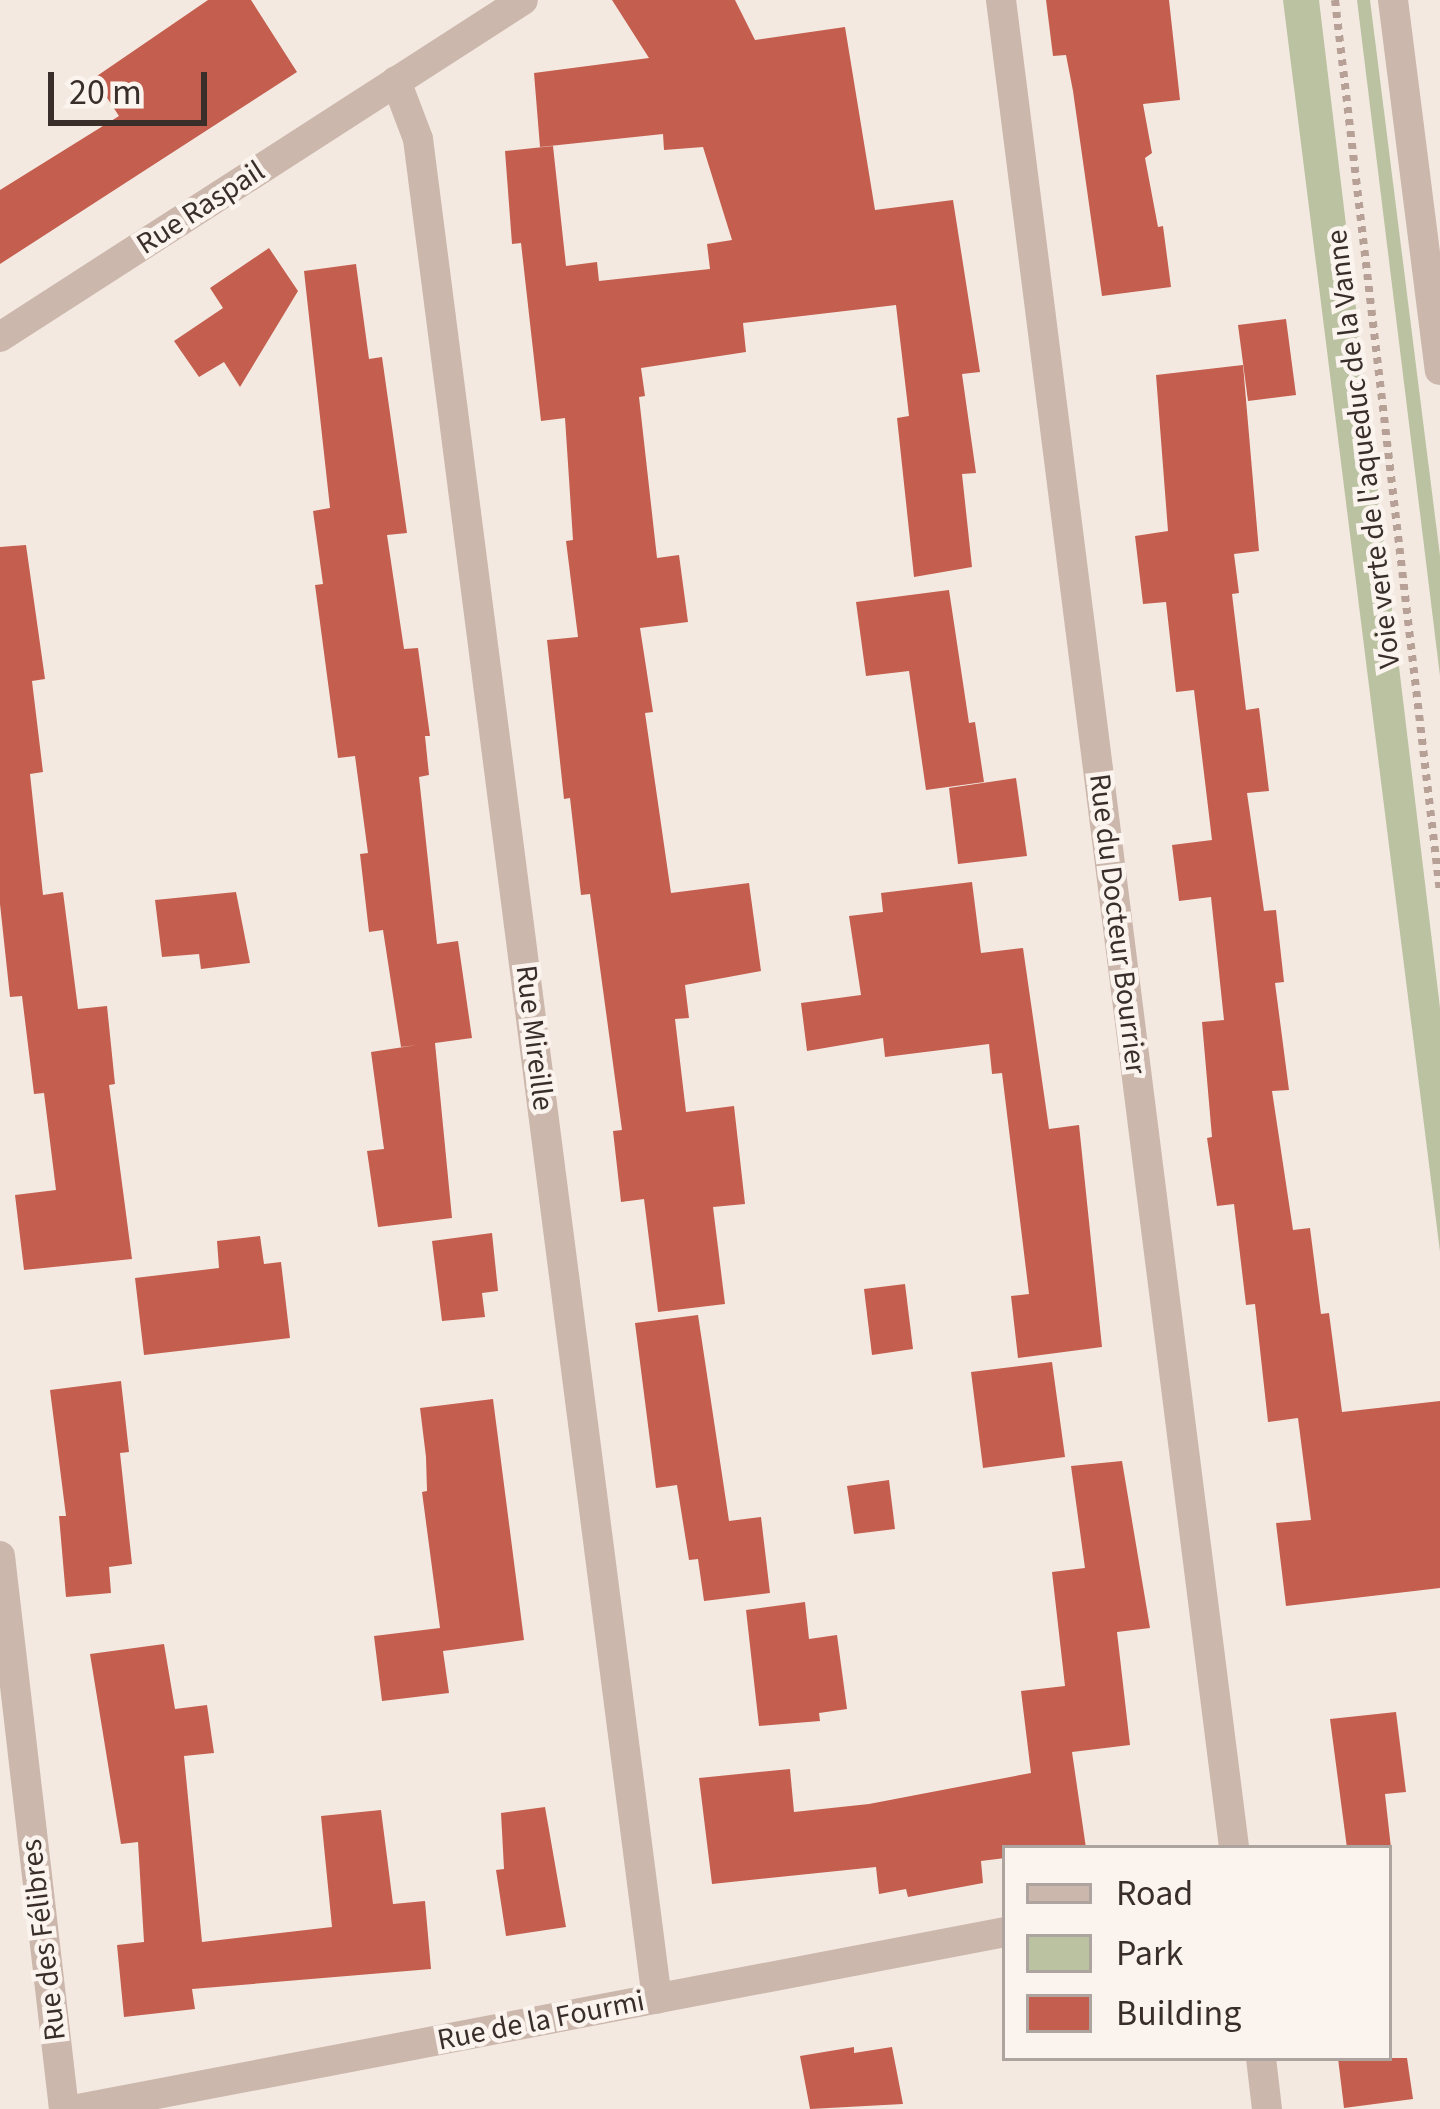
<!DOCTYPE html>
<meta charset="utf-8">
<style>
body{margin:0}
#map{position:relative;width:1440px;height:2109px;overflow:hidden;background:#f3e9e1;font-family:"Source Sans 3",sans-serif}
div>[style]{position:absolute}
.green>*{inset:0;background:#bbc2a1}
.building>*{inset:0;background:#c45e4e}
.path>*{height:8px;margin-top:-4px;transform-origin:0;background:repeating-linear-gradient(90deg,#b7a197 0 6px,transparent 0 12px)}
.minor>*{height:30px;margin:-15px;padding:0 15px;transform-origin:15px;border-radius:15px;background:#ccb7ac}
span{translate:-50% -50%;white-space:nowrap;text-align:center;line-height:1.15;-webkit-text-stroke:9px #faf3ee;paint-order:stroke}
.street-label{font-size:30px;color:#3a2e2b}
.legend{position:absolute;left:1002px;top:1845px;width:390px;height:216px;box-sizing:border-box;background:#faf3ee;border:3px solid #ada4a0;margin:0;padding:15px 21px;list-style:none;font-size:36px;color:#3a2e2b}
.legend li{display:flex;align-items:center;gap:24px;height:60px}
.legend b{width:60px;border:3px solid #ada4a0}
.scale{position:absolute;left:48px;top:72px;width:159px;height:54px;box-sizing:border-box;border:6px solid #3a2e2b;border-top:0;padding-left:15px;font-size:36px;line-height:42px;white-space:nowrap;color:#3a2e2b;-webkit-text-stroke:9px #faf3ee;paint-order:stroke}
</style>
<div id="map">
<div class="green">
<i style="clip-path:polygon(1283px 0,1319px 0,1440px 1008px,1440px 1252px)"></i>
<i style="clip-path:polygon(1357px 0,1370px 0,1440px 556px,1440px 676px)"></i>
</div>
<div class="building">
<i style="clip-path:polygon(208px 0,251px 0,297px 72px,0 264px,0 190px,119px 116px,94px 78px)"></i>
<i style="clip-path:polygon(612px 0,735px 0,755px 40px,845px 27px,875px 210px,953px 200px,980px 372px,962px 374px,976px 473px,962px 474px,972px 567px,914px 577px,897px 418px,909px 416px,896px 305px,743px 323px,746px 352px,641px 368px,645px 396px,639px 397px,657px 558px,679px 555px,688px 622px,640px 628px,653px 712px,645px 713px,671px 893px,749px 883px,761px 971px,685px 985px,689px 1018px,675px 1019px,686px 1112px,734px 1106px,745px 1204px,713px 1207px,725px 1304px,658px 1312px,644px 1199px,621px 1202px,613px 1131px,622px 1130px,590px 894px,581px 895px,570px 798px,564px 799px,547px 640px,578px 637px,566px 541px,573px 540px,565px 418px,541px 421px,521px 243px,512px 244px,505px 151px,553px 146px,566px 266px,597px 262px,599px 281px,710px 269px,707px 244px,732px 240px,703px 147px,664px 150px,663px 134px,540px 147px,534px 73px,649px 58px)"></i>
<i style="clip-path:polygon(1046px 0,1169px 0,1180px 100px,1143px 104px,1152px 153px,1145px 158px,1158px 227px,1163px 226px,1171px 287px,1102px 296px,1073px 91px,1066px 55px,1053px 56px)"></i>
<i style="clip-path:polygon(269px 248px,298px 291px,240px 387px,224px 362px,199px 377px,174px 341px,223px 308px,210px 288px)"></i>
<i style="clip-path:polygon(356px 264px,369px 359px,382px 357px,407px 533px,387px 535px,404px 649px,418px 648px,430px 736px,425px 736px,429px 775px,419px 777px,437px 944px,458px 941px,472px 1038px,435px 1043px,452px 1218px,378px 1227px,367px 1151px,384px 1149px,371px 1052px,417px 1045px,401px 1047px,383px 930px,369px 932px,360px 854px,368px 853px,355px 756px,338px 758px,315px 585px,323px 584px,313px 511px,330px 508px,304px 271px)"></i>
<i style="clip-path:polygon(1286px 319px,1296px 395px,1248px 401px,1238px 325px)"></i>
<i style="clip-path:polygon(1243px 365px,1259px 551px,1234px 554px,1239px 593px,1232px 594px,1246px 710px,1259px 708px,1269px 791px,1247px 793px,1264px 911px,1276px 910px,1284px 982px,1275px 983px,1289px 1090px,1272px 1091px,1293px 1230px,1310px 1228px,1321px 1314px,1329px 1313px,1342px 1412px,1440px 1401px,1440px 1588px,1286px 1606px,1276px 1523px,1311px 1520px,1298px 1418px,1268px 1422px,1255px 1304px,1246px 1305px,1234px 1204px,1217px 1206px,1207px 1138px,1212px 1137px,1202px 1022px,1224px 1020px,1211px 897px,1179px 901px,1172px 845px,1212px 840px,1194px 690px,1176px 692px,1166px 602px,1143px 604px,1135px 536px,1168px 531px,1156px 375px)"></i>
<i style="clip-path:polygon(26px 545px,45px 679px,32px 681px,43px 772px,30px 774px,43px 895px,63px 892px,78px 1009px,107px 1006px,115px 1084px,109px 1085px,132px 1259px,24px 1270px,15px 1195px,56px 1190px,44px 1093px,34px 1094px,22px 996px,10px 997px,0 904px,0 547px)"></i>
<i style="clip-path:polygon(949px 590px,969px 723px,975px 722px,984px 782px,926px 790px,909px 671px,866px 676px,856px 602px)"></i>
<i style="clip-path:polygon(1016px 778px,1027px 856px,958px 864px,949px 788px)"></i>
<i style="clip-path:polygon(972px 882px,981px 953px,1023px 948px,1049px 1129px,1079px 1125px,1102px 1347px,1018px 1358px,1011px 1296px,1029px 1294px,1002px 1073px,992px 1074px,989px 1044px,885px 1057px,883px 1038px,807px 1051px,801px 1003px,861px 995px,849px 916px,883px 912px,881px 893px)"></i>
<i style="clip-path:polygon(236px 892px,250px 963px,201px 969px,199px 954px,162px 957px,155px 900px)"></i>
<i style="clip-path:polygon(492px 1233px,498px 1291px,482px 1293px,485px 1317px,442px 1321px,432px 1241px)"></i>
<i style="clip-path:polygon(260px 1236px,264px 1264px,281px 1262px,290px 1338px,144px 1355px,135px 1278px,219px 1268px,217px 1241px)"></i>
<i style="clip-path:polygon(905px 1284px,913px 1349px,872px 1355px,864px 1289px)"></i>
<i style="clip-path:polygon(698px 1315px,729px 1521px,761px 1517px,770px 1593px,704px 1601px,698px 1559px,689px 1560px,677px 1485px,656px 1488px,635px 1323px)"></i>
<i style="clip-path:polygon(1052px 1362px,1065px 1457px,983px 1468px,971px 1372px)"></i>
<i style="clip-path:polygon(121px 1381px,129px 1452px,120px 1453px,132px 1564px,109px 1567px,111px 1593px,66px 1597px,59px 1516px,66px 1516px,50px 1390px)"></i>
<i style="clip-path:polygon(493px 1399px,524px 1640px,443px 1651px,449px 1693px,382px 1701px,374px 1636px,440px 1628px,422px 1492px,427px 1491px,426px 1457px,420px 1408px)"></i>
<i style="clip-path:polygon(1122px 1461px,1150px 1628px,1117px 1632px,1130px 1745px,1072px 1752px,1086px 1848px,1005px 1848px,1005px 1858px,981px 1861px,983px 1883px,908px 1897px,906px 1889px,879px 1894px,876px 1867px,712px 1884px,699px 1778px,790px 1769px,794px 1812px,869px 1804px,1031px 1773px,1021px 1691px,1065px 1686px,1052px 1572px,1085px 1568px,1071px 1466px)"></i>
<i style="clip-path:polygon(889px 1480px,895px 1529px,854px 1534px,847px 1486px)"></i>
<i style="clip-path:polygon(805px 1602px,809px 1639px,837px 1635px,847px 1709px,819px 1713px,820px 1721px,759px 1726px,746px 1610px)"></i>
<i style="clip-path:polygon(164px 1644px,175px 1709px,207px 1705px,214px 1753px,184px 1756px,202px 1942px,332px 1927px,321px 1816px,381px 1810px,393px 1904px,425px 1901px,431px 1969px,192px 1989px,195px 2009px,124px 2017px,117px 1945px,144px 1942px,138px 1842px,121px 1844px,90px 1654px)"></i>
<i style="clip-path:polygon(1396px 1712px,1406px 1792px,1385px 1794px,1391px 1848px,1347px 1848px,1330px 1719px)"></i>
<i style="clip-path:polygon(545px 1807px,566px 1927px,506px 1936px,496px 1870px,504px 1869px,501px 1813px)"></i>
<i style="clip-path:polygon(854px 2047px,854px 2053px,892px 2047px,903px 2104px,810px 2109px,800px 2056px)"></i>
<i style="clip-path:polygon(1338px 2058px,1407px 2058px,1413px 2099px,1344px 2108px)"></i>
</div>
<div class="path">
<i style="left:1335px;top:0;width:898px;rotate:83.29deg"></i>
</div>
<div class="minor">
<i style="left:1001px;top:0;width:1863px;rotate:82.81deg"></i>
<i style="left:1393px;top:0;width:373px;rotate:82.8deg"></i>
<i style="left:396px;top:81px;width:62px;rotate:69.2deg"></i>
<i style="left:418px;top:139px;width:1875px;rotate:82.68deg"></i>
<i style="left:0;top:337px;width:622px;rotate:-32.8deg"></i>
<i style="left:0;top:1556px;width:557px;rotate:83.4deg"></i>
<i style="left:1261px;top:2058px;width:51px;rotate:83.3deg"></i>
<i style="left:78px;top:2109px;width:944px;rotate:-10.81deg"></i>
</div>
<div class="street-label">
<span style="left:201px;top:208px;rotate:-33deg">Rue Raspail</span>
<span style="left:1364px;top:449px;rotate:-97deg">Voie verte de l'aqueduc de la Vanne</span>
<span style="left:1117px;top:924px;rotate:83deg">Rue du Docteur Bourrier</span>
<span style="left:534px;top:1038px;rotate:83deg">Rue Mireille</span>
<span style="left:44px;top:1940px;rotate:-97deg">Rue des Félibres</span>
<span style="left:541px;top:2021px;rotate:-11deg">Rue de la Fourmi</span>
</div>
<ul class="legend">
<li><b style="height:15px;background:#ccb7ac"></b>Road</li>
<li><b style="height:33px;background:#bbc2a1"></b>Park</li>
<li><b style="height:33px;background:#c45e4e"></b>Building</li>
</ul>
<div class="scale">20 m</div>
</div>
